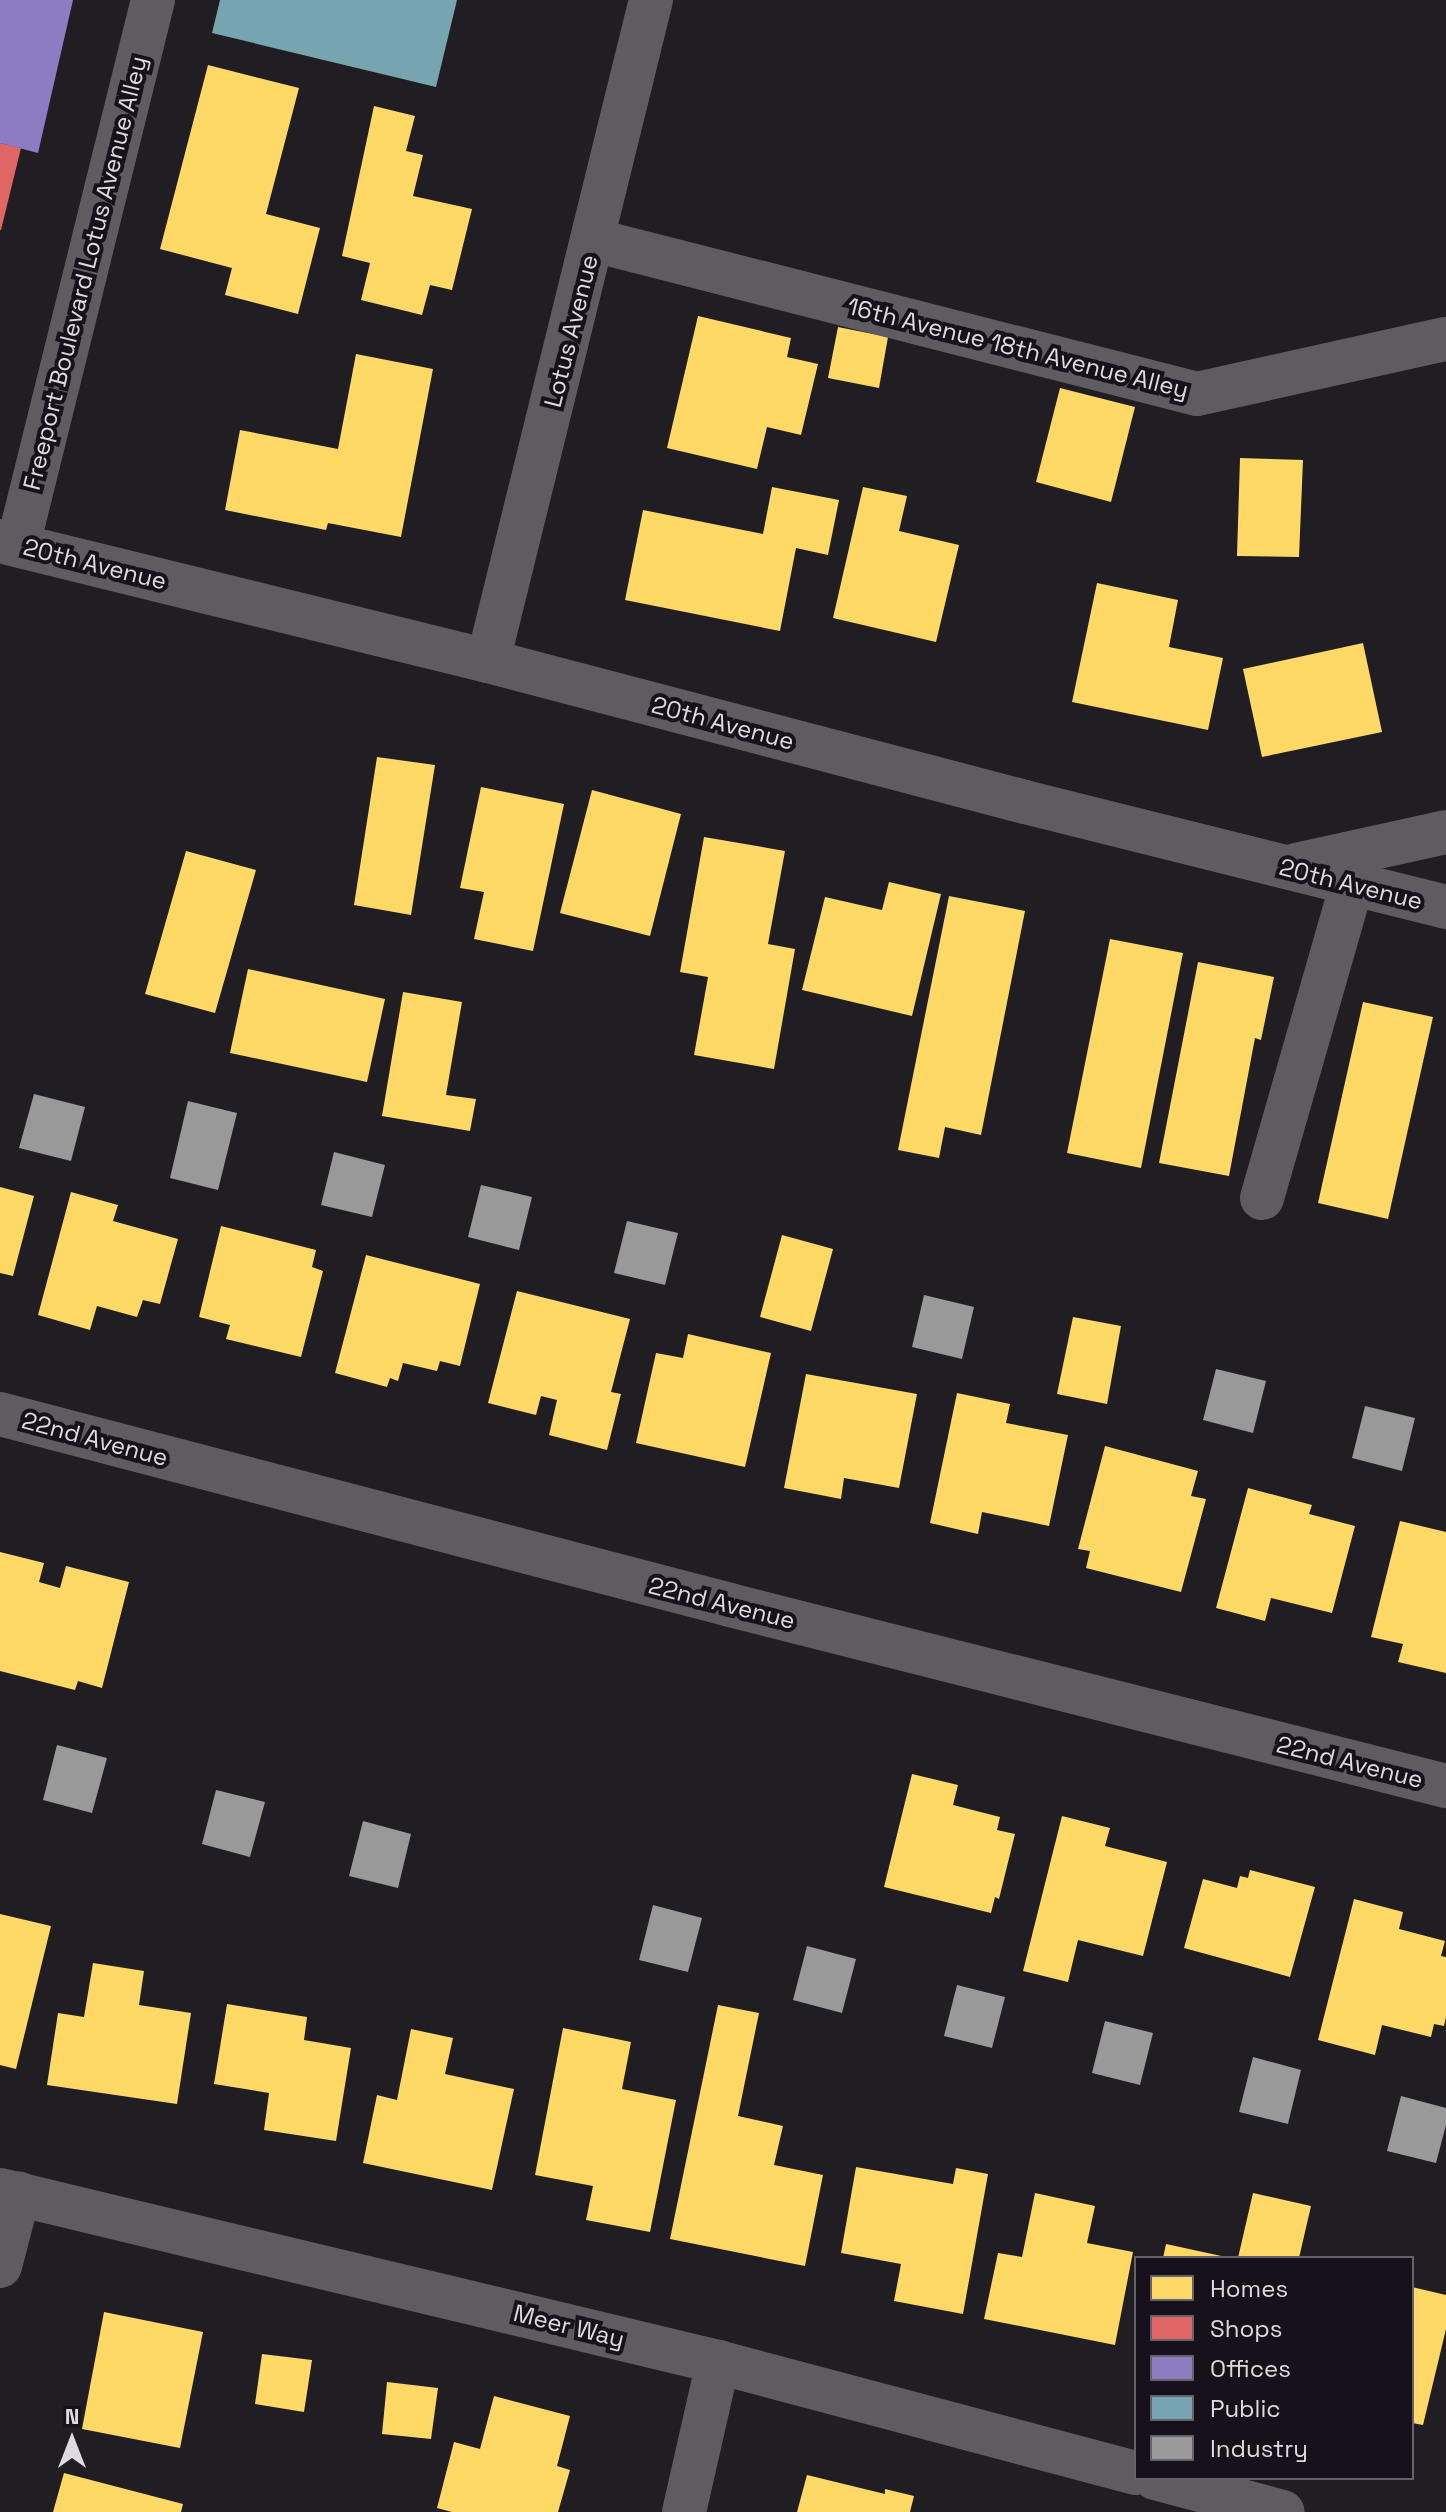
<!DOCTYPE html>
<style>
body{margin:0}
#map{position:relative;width:1446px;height:2512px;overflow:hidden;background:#201d23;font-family:"Space Grotesk",sans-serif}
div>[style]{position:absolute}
.homes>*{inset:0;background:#ffd966}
.shops>*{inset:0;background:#e06666}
.offices>*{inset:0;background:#8e7cc3}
.public>*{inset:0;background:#76a5af}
.industry>*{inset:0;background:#999}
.minor>*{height:44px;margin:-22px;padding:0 22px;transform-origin:22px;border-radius:22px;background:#5e5c60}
span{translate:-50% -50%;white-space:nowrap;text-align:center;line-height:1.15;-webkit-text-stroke:8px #17111c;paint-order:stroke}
.street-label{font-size:24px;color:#dfdae2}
.legend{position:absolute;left:1134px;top:2256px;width:280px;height:224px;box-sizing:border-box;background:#17111c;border:2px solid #67616b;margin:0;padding:10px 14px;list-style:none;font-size:24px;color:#dfdae2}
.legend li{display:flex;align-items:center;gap:16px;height:40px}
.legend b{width:40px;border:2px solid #67616b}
.north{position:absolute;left:32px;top:2400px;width:80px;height:80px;-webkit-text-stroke:6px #17111c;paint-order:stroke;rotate:0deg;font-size:22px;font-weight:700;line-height:32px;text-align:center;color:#dfdae2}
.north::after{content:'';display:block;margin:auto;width:28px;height:36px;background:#dfdae2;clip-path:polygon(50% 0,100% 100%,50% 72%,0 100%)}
</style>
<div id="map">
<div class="homes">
<i style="clip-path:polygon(208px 65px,299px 88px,266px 214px,320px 228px,298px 314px,225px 295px,232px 268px,160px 249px)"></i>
<i style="clip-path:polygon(374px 106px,415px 116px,406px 151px,423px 155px,413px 196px,472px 209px,452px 290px,430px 285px,422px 315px,361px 300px,370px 263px,342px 256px)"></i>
<i style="clip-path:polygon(698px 316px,791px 338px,787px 357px,818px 364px,801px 435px,767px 427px,757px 469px,667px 448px)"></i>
<i style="clip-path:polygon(838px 327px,888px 337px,879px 388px,828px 378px)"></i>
<i style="clip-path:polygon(356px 354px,433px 369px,401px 537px,328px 523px,326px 530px,225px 510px,240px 430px,338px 449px)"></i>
<i style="clip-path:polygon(1060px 388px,1135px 407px,1111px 502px,1036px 482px)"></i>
<i style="clip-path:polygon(1240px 458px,1303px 460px,1299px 557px,1237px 556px)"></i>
<i style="clip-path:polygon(772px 487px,839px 500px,828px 555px,796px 548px,780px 631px,625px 600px,643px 510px,763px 534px)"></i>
<i style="clip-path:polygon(863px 487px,907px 496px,899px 531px,959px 545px,936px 642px,833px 618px)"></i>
<i style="clip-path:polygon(1097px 583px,1178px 600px,1169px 647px,1223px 658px,1208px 730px,1072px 702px)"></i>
<i style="clip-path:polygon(1363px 643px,1382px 732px,1262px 757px,1243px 669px)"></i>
<i style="clip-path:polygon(377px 757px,435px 765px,411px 915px,354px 905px)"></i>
<i style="clip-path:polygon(481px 787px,564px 804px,533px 951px,474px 939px,484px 892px,460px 888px)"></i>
<i style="clip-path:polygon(592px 790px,681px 814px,650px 936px,560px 913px)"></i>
<i style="clip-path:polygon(704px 837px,785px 851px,768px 944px,795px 949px,774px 1069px,694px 1055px,708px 977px,680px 972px)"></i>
<i style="clip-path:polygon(186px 851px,256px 870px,215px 1013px,145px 994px)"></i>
<i style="clip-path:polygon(889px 882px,941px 894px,912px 1016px,802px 990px,825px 897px,882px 910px)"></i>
<i style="clip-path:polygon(949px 896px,1025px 911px,981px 1135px,945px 1127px,939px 1158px,898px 1150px)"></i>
<i style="clip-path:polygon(1110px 939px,1183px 953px,1141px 1168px,1067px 1153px)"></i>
<i style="clip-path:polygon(1198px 962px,1274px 977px,1261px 1040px,1255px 1038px,1229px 1176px,1159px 1163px)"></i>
<i style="clip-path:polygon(248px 969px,385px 999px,367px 1082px,230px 1053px)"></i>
<i style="clip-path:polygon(403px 992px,462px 1002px,446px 1095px,476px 1099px,470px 1131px,382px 1116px)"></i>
<i style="clip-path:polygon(1363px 1002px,1433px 1017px,1388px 1219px,1318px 1203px)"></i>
<i style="clip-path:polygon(0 1187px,34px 1196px,13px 1276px,0 1273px)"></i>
<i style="clip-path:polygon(71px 1192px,118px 1205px,113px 1221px,178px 1239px,160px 1304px,143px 1300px,137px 1317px,97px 1306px,90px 1330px,38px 1315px)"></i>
<i style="clip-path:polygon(221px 1226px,316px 1250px,312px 1267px,323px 1271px,301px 1357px,226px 1339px,230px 1325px,199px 1317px)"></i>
<i style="clip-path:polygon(782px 1235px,833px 1249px,811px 1331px,760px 1317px)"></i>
<i style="clip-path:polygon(366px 1255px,480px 1284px,460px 1366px,440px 1361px,437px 1371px,403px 1363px,398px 1381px,390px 1378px,387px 1387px,335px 1373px)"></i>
<i style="clip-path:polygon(517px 1291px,630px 1319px,611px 1392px,621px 1394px,607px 1450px,549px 1435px,557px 1400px,541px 1396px,536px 1415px,488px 1403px)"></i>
<i style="clip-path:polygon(1073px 1317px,1121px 1326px,1107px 1404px,1057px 1394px)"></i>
<i style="clip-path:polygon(688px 1334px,771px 1353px,745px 1467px,636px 1443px,656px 1353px,683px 1358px)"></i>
<i style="clip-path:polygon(806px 1374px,917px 1394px,899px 1488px,844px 1478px,841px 1499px,784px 1488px)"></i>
<i style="clip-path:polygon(957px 1393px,1010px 1404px,1006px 1423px,1068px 1435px,1049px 1526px,982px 1512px,978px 1534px,930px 1523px)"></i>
<i style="clip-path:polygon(1105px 1446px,1198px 1471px,1191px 1496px,1206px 1499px,1181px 1592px,1086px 1568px,1090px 1551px,1078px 1549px)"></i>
<i style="clip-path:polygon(1248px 1488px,1312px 1505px,1309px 1514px,1355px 1526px,1332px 1613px,1271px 1598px,1265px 1621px,1216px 1608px)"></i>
<i style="clip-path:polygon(1400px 1521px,1446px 1532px,1446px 1673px,1398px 1662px,1403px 1644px,1371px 1637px)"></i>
<i style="clip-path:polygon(0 1552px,44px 1563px,39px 1582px,60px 1588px,66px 1566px,129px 1582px,102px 1688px,78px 1681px,75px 1690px,0 1671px)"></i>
<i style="clip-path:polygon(912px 1774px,958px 1785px,953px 1805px,1000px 1817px,997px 1830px,1015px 1834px,999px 1899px,995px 1897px,991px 1913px,884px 1887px)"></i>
<i style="clip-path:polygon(1062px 1816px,1110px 1828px,1105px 1846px,1167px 1862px,1143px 1956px,1078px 1940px,1068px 1982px,1023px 1971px)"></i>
<i style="clip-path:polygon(1250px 1870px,1315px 1887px,1290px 1977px,1184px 1948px,1203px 1879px,1237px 1888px,1240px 1876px,1248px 1878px)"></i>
<i style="clip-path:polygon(1354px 1899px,1403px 1912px,1399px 1929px,1445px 1941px,1441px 1956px,1446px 1957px,1446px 2017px,1444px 2026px,1434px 2024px,1431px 2037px,1382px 2025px,1375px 2055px,1318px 2040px)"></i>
<i style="clip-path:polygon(0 1914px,51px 1926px,16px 2069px,0 2065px)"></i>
<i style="clip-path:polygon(93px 1963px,144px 1971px,139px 2005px,191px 2013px,177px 2104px,47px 2085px,58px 2013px,84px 2017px)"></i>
<i style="clip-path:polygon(227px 2004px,307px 2017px,304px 2040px,351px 2048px,336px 2141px,264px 2130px,269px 2093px,214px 2084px)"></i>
<i style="clip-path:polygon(718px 2005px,759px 2013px,738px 2116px,783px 2126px,774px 2165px,823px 2175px,805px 2266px,670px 2239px)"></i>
<i style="clip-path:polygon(563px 2028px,631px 2042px,622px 2089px,676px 2100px,650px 2232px,586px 2220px,593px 2186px,535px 2175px)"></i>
<i style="clip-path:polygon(411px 2029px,453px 2038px,445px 2074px,514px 2089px,492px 2190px,363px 2163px,377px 2095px,397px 2100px)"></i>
<i style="clip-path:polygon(856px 2167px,953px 2184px,956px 2168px,988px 2174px,963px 2314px,894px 2301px,901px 2264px,841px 2253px)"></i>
<i style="clip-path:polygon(1035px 2193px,1095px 2206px,1087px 2243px,1133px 2252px,1115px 2345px,984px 2319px,998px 2253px,1022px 2257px)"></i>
<i style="clip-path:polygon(1253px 2193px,1311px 2206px,1299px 2258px,1238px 2258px)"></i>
<i style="clip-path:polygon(1166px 2244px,1226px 2257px,1226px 2258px,1163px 2258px)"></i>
<i style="clip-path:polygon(1412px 2287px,1446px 2295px,1446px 2329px,1423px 2425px,1412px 2423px)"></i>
<i style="clip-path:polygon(104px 2312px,203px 2332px,180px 2448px,82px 2429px)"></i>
<i style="clip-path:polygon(262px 2354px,312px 2360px,304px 2412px,255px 2404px)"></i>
<i style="clip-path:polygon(387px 2382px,438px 2388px,431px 2439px,382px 2434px)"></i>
<i style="clip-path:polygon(494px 2396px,570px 2416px,557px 2466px,570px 2470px,558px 2512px,452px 2512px,437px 2508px,454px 2442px,480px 2449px)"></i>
<i style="clip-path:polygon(64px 2473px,183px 2504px,181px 2512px,53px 2512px)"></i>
<i style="clip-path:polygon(807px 2475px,885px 2494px,885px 2489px,914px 2496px,910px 2512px,797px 2512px)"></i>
</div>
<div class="shops">
<i style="clip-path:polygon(0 143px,21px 148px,1px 230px,0 230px)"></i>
</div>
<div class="offices">
<i style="clip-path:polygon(0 0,73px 0,38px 153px,0 143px)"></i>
</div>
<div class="public">
<i style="clip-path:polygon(220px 0,457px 0,436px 87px,212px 33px)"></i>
</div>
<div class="industry">
<i style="clip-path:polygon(34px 1094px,85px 1107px,71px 1161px,19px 1148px)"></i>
<i style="clip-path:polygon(188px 1101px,237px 1113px,218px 1190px,170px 1178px)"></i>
<i style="clip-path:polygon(334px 1152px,385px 1165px,372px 1217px,321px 1205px)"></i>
<i style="clip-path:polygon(481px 1185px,532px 1197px,519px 1250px,468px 1237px)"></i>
<i style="clip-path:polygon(627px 1221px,678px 1233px,665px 1285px,614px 1273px)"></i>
<i style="clip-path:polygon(924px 1295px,974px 1307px,962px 1359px,912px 1347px)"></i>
<i style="clip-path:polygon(1216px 1369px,1266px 1381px,1253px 1433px,1203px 1420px)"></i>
<i style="clip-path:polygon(1365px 1406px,1415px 1418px,1402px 1471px,1352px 1458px)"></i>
<i style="clip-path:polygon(57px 1745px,107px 1758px,92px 1813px,43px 1800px)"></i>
<i style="clip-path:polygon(216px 1790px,265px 1802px,250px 1857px,202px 1844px)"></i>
<i style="clip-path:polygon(363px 1821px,411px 1834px,398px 1888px,349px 1876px)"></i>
<i style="clip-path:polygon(653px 1905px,702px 1918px,688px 1972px,639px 1960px)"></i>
<i style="clip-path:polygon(807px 1946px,856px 1959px,842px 2013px,793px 2000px)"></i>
<i style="clip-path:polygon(957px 1985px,1005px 1997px,992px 2048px,944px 2036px)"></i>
<i style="clip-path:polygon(1105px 2021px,1153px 2033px,1140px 2085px,1092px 2073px)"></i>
<i style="clip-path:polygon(1253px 2057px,1301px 2070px,1288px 2124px,1239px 2112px)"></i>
<i style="clip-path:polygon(1401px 2096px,1446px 2108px,1446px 2125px,1436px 2163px,1387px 2151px)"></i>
</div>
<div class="minor">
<i style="left:593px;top:240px;width:623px;rotate:14.3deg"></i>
<i style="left:1197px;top:394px;width:255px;rotate:-12.5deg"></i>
<i style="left:0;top:541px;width:503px;rotate:13.82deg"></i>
<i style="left:488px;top:661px;width:555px;rotate:14.71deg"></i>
<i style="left:1025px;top:802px;width:434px;rotate:14deg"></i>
<i style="left:18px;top:545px;width:561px;rotate:-76.09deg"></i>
<i style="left:488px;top:661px;width:681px;rotate:-76.15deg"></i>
<i style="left:1296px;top:865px;width:154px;rotate:-12.4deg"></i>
<i style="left:1262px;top:1198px;width:327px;rotate:-74deg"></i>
<i style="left:0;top:1414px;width:755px;rotate:14.66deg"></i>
<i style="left:730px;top:1605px;width:739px;rotate:14.19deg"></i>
<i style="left:0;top:2190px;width:738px;rotate:13.47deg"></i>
<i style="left:718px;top:2362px;width:432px;rotate:14.9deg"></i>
<i style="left:0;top:2266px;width:75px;rotate:-75.4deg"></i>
<i style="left:1155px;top:2478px;width:132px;rotate:14.9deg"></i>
<i style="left:684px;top:2512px;width:154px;rotate:-77.2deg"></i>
</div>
<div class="street-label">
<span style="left:85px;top:273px;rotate:-76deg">Freeport Boulevard Lotus Avenue Alley</span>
<span style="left:571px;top:331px;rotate:-76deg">Lotus Avenue</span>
<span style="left:1018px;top:348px;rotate:14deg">16th Avenue 18th Avenue Alley</span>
<span style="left:95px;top:564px;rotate:14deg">20th Avenue</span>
<span style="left:723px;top:723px;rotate:15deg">20th Avenue</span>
<span style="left:1351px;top:884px;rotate:14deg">20th Avenue</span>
<span style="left:95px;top:1439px;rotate:15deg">22nd Avenue</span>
<span style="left:722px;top:1603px;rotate:14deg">22nd Avenue</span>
<span style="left:1350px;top:1762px;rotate:14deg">22nd Avenue</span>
<span style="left:569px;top:2326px;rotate:14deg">Meer Way</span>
</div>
<ul class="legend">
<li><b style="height:22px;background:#ffd966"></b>Homes</li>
<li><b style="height:22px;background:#e06666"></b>Shops</li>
<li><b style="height:22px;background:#8e7cc3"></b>Offices</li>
<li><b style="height:22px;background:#76a5af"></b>Public</li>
<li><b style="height:22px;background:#999"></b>Industry</li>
</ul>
<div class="north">N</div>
</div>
